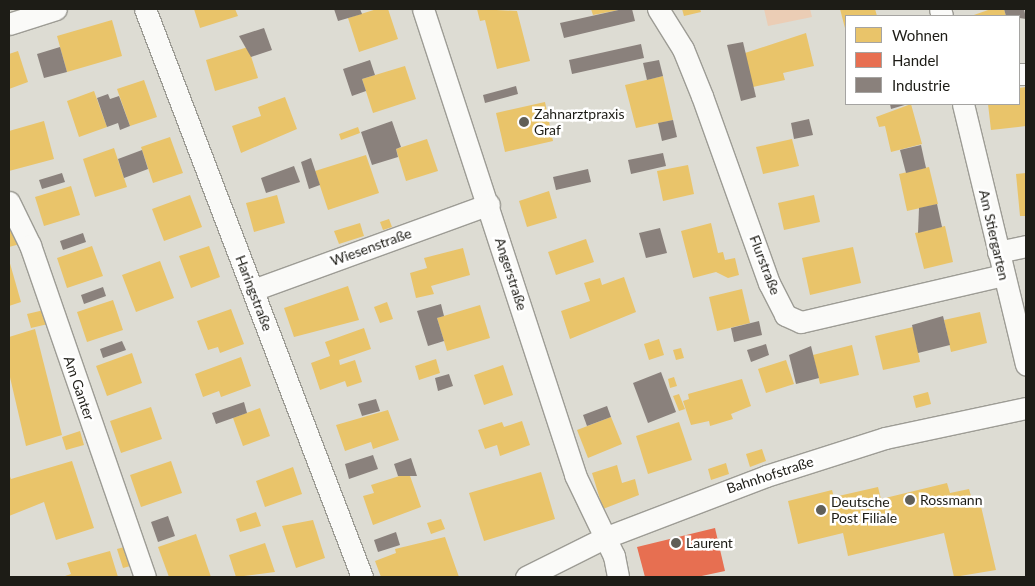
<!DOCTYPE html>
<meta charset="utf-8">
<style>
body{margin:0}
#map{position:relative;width:1035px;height:586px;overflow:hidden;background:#dddcd3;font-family:Lato,sans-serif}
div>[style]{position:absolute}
.green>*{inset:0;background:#ebcdb5}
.homes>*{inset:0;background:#e9c46a}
.shops>*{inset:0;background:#e76f51}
.industry>*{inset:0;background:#8a817c}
.roads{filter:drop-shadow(1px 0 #9d9c95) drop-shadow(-1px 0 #9d9c95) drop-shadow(0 1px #9d9c95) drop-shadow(0 -1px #9d9c95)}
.minor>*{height:21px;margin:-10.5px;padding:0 10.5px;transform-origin:10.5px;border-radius:10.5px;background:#fafaf8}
.dots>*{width:14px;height:14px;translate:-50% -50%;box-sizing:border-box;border:2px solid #fff;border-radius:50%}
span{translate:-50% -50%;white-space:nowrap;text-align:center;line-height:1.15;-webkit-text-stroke:5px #fff;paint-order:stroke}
.poi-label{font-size:14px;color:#1d1c16}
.left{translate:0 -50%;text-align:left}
.street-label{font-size:14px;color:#1d1c16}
.frame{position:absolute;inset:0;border:10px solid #1d1c16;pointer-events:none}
.legend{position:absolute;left:845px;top:15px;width:175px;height:90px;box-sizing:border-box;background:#fff;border:1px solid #a5a4a2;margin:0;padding:6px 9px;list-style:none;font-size:15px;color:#1d1c16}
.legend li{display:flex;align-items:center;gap:10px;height:25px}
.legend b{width:25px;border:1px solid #a5a4a2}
</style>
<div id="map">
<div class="green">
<i style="clip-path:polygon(764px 9px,810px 9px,812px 17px,768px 26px)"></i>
</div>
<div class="homes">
<i style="clip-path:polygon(194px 9px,235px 9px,238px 16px,200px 28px)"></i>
<i style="clip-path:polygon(377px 9px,388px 9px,398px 39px,359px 52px,348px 18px)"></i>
<i style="clip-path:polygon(477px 9px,517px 11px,530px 61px,497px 69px,485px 20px,480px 21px)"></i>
<i style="clip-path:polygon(591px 9px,619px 9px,619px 10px,593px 15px)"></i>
<i style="clip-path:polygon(682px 9px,700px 9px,701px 12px,684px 16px)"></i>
<i style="clip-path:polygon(840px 9px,875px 9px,877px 16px,846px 16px,846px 32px)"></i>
<i style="clip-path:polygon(991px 9px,1004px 9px,1006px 16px,971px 16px)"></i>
<i style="clip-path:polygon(112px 20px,122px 56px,67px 72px,57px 36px)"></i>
<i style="clip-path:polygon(806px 33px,814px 66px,783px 73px,785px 80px,753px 87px,745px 53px)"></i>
<i style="clip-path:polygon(248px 47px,258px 78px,215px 91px,206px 60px)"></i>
<i style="clip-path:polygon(18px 51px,28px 82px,9px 89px,9px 54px)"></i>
<i style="clip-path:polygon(405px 66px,416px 99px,373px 113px,362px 79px)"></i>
<i style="clip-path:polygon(663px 76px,673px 120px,636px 128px,625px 85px)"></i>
<i style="clip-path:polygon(144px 80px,157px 117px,130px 126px,117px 89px)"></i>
<i style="clip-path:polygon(1026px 87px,1026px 126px,991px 130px,988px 104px,1019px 104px,1019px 88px)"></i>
<i style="clip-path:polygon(94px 91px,107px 127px,79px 137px,67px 101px)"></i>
<i style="clip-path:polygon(285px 97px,297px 129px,241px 153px,232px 126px,261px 116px,258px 107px)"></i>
<i style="clip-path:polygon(545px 102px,553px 141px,505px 152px,496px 113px)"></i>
<i style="clip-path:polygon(911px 104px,922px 144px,891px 152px,885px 126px,879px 127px,876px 117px)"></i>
<i style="clip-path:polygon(44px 121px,54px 159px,9px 171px,9px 131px)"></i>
<i style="clip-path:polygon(358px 127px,360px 133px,341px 140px,339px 134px)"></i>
<i style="clip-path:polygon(170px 137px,183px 173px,153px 183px,141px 147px)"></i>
<i style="clip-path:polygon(427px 139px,438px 171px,406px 181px,396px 149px)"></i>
<i style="clip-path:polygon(792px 139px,799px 166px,763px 174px,756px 147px)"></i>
<i style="clip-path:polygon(114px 148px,127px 187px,95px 197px,83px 159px)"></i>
<i style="clip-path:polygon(366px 155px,379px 193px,328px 210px,315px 171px)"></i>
<i style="clip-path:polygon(688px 165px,694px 194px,663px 201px,657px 171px)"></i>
<i style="clip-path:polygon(929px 167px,938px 204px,907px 211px,899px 174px)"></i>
<i style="clip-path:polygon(1026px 173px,1026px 216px,1020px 216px,1016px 174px)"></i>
<i style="clip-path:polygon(71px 186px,80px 215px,44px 226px,35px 197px)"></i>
<i style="clip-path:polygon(549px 191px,557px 218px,527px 227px,519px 201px)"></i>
<i style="clip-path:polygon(190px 195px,202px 227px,164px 241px,152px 209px)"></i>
<i style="clip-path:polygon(277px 195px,285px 223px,254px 232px,246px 203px)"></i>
<i style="clip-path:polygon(814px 195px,820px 222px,784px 230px,778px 203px)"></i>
<i style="clip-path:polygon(389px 219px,392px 227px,383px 230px,380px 222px)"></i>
<i style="clip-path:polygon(360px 223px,364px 236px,339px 244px,334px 231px)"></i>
<i style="clip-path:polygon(711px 223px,718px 253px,723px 252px,725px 260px,735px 258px,739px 275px,728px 278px,716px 272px,693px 278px,681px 231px)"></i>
<i style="clip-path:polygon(945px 226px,953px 262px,924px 269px,915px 233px)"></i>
<i style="clip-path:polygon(15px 228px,20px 244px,9px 247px,9px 229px)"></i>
<i style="clip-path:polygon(586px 239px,594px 262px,556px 275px,548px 252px)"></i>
<i style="clip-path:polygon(92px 246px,103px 276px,67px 288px,57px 258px)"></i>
<i style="clip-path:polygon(209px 246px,220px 277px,191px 288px,179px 256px)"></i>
<i style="clip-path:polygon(853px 247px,861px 283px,810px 295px,802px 258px)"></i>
<i style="clip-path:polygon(463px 248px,470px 275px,431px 286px,434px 294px,416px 298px,410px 273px,427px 268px,424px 258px)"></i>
<i style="clip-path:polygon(9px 260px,21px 302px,9px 306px)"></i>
<i style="clip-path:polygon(160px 261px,174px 298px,136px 312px,122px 275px)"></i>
<i style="clip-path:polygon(624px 277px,636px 312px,570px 339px,561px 311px,590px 301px,584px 283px,600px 278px,602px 285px)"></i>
<i style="clip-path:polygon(348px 286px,359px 320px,294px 337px,284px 308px)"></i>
<i style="clip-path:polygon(742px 289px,750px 323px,717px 331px,709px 297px)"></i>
<i style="clip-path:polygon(113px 300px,123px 330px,87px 342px,77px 312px)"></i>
<i style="clip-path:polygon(387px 302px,393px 319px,380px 323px,374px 307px)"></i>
<i style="clip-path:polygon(480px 305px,490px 338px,447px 351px,437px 318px)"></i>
<i style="clip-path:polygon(231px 309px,244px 344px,220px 353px,218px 347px,208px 350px,197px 321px)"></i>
<i style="clip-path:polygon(44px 310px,48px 324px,31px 328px,27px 314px)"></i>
<i style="clip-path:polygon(980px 312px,987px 343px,951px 352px,944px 320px)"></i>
<i style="clip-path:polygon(913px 327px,920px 362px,883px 370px,875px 336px)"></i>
<i style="clip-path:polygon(364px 328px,371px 349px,339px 360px,340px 365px,355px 360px,362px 382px,347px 387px,345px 381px,320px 390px,311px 363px,330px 356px,325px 342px)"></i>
<i style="clip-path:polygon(35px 329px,62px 435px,26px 446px,9px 373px,9px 337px)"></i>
<i style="clip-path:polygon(659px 339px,664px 355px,649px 360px,644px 344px)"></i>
<i style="clip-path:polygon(852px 345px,859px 375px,820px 384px,813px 355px)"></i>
<i style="clip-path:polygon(681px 348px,684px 358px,676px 360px,673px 350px)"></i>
<i style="clip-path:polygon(132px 353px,142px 383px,107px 396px,96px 366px)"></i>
<i style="clip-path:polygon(241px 357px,251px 386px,221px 397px,219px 391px,203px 397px,195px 374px)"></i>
<i style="clip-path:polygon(436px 359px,440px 373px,419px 380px,415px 366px)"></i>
<i style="clip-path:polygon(786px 360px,794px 384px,766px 393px,758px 369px)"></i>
<i style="clip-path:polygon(503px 365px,513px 395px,484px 405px,474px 375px)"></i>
<i style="clip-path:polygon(674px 377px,677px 386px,670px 388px,668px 379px)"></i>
<i style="clip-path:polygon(742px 379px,751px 406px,731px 414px,733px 419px,710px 426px,709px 421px,691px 425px,683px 401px,689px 399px,688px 394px)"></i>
<i style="clip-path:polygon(928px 392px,931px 404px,916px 408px,913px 396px)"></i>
<i style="clip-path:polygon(679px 394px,685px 409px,679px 411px,673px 396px)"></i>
<i style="clip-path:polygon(151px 407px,162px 439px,121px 453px,110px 421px)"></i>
<i style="clip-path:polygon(260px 408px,270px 436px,243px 446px,233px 418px)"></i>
<i style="clip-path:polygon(388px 410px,399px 440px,373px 449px,371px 442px,345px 451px,336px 425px)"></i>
<i style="clip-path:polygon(611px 417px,622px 444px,588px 458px,577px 430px)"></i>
<i style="clip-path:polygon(522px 421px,530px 445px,500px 456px,497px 445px,485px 449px,478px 430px,502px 422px,504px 427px)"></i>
<i style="clip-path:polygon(679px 422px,692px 460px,648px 474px,636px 436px)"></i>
<i style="clip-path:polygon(80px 431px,84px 445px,66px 450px,62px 437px)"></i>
<i style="clip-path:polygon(762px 449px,766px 461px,750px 467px,746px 454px)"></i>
<i style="clip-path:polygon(72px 461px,94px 528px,56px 540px,44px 502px,9px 516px,9px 474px,11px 479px)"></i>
<i style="clip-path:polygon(171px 461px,182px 493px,141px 507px,130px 475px)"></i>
<i style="clip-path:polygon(726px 463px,729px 474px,711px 480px,708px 469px)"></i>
<i style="clip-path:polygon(617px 465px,622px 483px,635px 479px,639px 495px,603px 509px,592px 473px)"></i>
<i style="clip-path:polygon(293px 467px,302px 494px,265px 507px,256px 481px)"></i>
<i style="clip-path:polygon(541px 472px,555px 519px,484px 541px,469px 493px)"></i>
<i style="clip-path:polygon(409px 473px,421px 507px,373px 525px,363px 496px,374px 493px,371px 485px)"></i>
<i style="clip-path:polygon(947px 483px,950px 493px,969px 489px,973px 503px,980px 502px,996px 570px,954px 577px,944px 533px,848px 556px,843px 533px,798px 544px,788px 501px,832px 490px,834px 497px,878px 487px,881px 499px)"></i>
<i style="clip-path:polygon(256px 512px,261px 526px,240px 532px,236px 519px)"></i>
<i style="clip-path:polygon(441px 519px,445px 529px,431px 534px,427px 523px)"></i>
<i style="clip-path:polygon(313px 520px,325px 558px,296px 568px,282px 526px)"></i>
<i style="clip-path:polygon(196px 534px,211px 577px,169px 577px,158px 547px)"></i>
<i style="clip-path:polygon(445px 537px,459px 577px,381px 577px,375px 561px,396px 553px,395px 549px)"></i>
<i style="clip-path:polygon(265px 543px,275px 572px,236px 577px,229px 555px)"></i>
<i style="clip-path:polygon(128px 546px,134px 565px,123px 568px,117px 549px)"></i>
<i style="clip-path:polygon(110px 551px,118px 577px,62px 577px,71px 574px,67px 563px)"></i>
</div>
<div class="shops">
<i style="clip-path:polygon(715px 528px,725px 571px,697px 577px,645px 577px,637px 547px)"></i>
</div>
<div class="industry">
<i style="clip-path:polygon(334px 9px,360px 9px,362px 14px,338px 21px)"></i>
<i style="clip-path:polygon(623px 9px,632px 9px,635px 21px,564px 38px,560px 23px)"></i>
<i style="clip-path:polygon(1004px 9px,1024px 9px,1026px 19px,1006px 16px)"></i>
<i style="clip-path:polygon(264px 28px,272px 50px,251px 57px,239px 36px)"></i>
<i style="clip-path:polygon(743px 42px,756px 97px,741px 101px,727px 45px)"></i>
<i style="clip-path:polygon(641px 44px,644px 58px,572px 74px,569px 60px)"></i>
<i style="clip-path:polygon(60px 47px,67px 72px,44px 78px,37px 54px)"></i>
<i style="clip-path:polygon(370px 60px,375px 75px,362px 79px,366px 91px,352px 96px,343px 69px)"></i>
<i style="clip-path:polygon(659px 60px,663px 76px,647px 80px,643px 63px)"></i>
<i style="clip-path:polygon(516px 86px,518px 94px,485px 103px,483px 95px)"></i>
<i style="clip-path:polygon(108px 94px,110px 99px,119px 96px,130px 126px,120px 130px,118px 123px,107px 127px,97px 98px)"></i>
<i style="clip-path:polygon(890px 104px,908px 104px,891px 109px)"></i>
<i style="clip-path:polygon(809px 119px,813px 135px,794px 139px,791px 123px)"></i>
<i style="clip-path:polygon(673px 120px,677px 137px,662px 141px,658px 123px)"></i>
<i style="clip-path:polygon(392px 121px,401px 147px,396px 149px,398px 157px,372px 165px,361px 132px)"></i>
<i style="clip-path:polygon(921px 145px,926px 168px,906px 173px,900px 150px)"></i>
<i style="clip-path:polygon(142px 150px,148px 169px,124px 178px,118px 159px)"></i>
<i style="clip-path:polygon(663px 153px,666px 166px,631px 174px,628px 160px)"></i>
<i style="clip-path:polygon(311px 158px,320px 185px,309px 189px,301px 162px)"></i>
<i style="clip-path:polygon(294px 166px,300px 182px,266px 193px,261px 178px)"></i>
<i style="clip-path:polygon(588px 169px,591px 182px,556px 190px,553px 177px)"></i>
<i style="clip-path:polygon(62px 173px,65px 182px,42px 189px,39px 180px)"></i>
<i style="clip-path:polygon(937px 204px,942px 227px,918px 233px,919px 208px)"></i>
<i style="clip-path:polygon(660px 228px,667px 253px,646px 258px,639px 233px)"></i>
<i style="clip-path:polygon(83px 233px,86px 242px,63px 250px,60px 241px)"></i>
<i style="clip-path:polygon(103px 287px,106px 296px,84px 304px,81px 295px)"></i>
<i style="clip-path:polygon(441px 304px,444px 316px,437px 318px,444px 341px,428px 346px,417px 311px)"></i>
<i style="clip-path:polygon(943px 316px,950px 345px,918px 353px,912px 325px)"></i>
<i style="clip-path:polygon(759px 321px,762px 335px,734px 342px,731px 328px)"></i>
<i style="clip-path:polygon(122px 341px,126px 350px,103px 358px,100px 349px)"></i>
<i style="clip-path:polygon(766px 344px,769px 355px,751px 362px,747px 350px)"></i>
<i style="clip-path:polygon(811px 346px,819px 378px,796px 384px,789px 355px)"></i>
<i style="clip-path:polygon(661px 372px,676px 412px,648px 423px,633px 383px)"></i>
<i style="clip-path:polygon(449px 374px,453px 386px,438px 391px,435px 378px)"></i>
<i style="clip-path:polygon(376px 399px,380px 411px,362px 416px,358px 404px)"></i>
<i style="clip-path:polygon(244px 402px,247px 413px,216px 424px,212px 413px)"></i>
<i style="clip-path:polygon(607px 406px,611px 417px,587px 426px,583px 415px)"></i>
<i style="clip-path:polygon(373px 455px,378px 469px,349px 479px,345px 464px)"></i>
<i style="clip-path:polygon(411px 458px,417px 476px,398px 476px,394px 464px)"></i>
<i style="clip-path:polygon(168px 516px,175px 536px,158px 542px,151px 522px)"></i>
<i style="clip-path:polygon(396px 532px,400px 545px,378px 552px,374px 540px)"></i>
</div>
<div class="roads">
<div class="minor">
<i style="left:145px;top:9px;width:608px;rotate:69.09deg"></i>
<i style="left:423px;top:9px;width:490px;rotate:71.9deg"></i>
<i style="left:575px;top:475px;width:90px;rotate:64.3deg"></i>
<i style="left:614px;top:556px;width:21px;rotate:79deg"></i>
<i style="left:658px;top:9px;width:47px;rotate:58deg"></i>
<i style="left:683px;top:49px;width:51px;rotate:68deg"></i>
<i style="left:702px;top:96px;width:199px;rotate:70.3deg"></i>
<i style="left:769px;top:283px;width:36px;rotate:63deg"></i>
<i style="left:785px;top:315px;width:17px;rotate:24deg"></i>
<i style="left:801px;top:322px;width:207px;rotate:-13.1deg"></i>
<i style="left:940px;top:9px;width:7px;rotate:74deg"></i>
<i style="left:9px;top:24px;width:49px;rotate:-17.7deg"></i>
<i style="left:1019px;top:74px;width:7px"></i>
<i style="left:963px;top:104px;width:268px;rotate:76.4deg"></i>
<i style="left:9px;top:202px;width:48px;rotate:64deg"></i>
<i style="left:30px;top:245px;width:351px;rotate:70.9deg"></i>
<i style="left:998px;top:252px;width:29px;rotate:-12deg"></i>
<i style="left:253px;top:290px;width:251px;rotate:-20deg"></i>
<i style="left:526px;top:577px;width:87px;rotate:-26.6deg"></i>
<i style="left:604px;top:538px;width:173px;rotate:-20.9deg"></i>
<i style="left:766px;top:476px;width:125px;rotate:-17.7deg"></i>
<i style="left:885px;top:438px;width:144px;rotate:-12deg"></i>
</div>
</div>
<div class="dots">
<i style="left:524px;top:122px;background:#605f58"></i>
<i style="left:910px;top:500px;background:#605f58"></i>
<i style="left:821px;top:510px;background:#605f58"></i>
<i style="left:676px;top:543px;background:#605f58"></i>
</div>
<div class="poi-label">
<span class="left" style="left:534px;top:122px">Zahnarztpraxis<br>Graf</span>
<span class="left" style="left:920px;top:500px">Rossmann</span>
<span class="left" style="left:831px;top:510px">Deutsche<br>Post Filiale</span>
<span class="left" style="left:686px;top:543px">Laurent</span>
</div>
<div class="street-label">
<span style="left:994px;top:235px;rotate:77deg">Am Stiergarten</span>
<span style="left:371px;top:247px;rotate:-20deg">Wiesenstraße</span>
<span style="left:765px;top:265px;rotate:69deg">Flurstraße</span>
<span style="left:511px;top:274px;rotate:72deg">Angerstraße</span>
<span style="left:254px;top:293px;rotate:69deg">Haringstraße</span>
<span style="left:79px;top:388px;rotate:71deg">Am Ganter</span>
<span style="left:770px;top:475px;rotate:-18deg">Bahnhofstraße</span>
</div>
<div class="frame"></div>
<ul class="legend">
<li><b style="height:14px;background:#e9c46a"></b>Wohnen</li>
<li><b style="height:14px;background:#e76f51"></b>Handel</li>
<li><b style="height:14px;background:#8a817c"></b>Industrie</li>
</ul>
</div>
